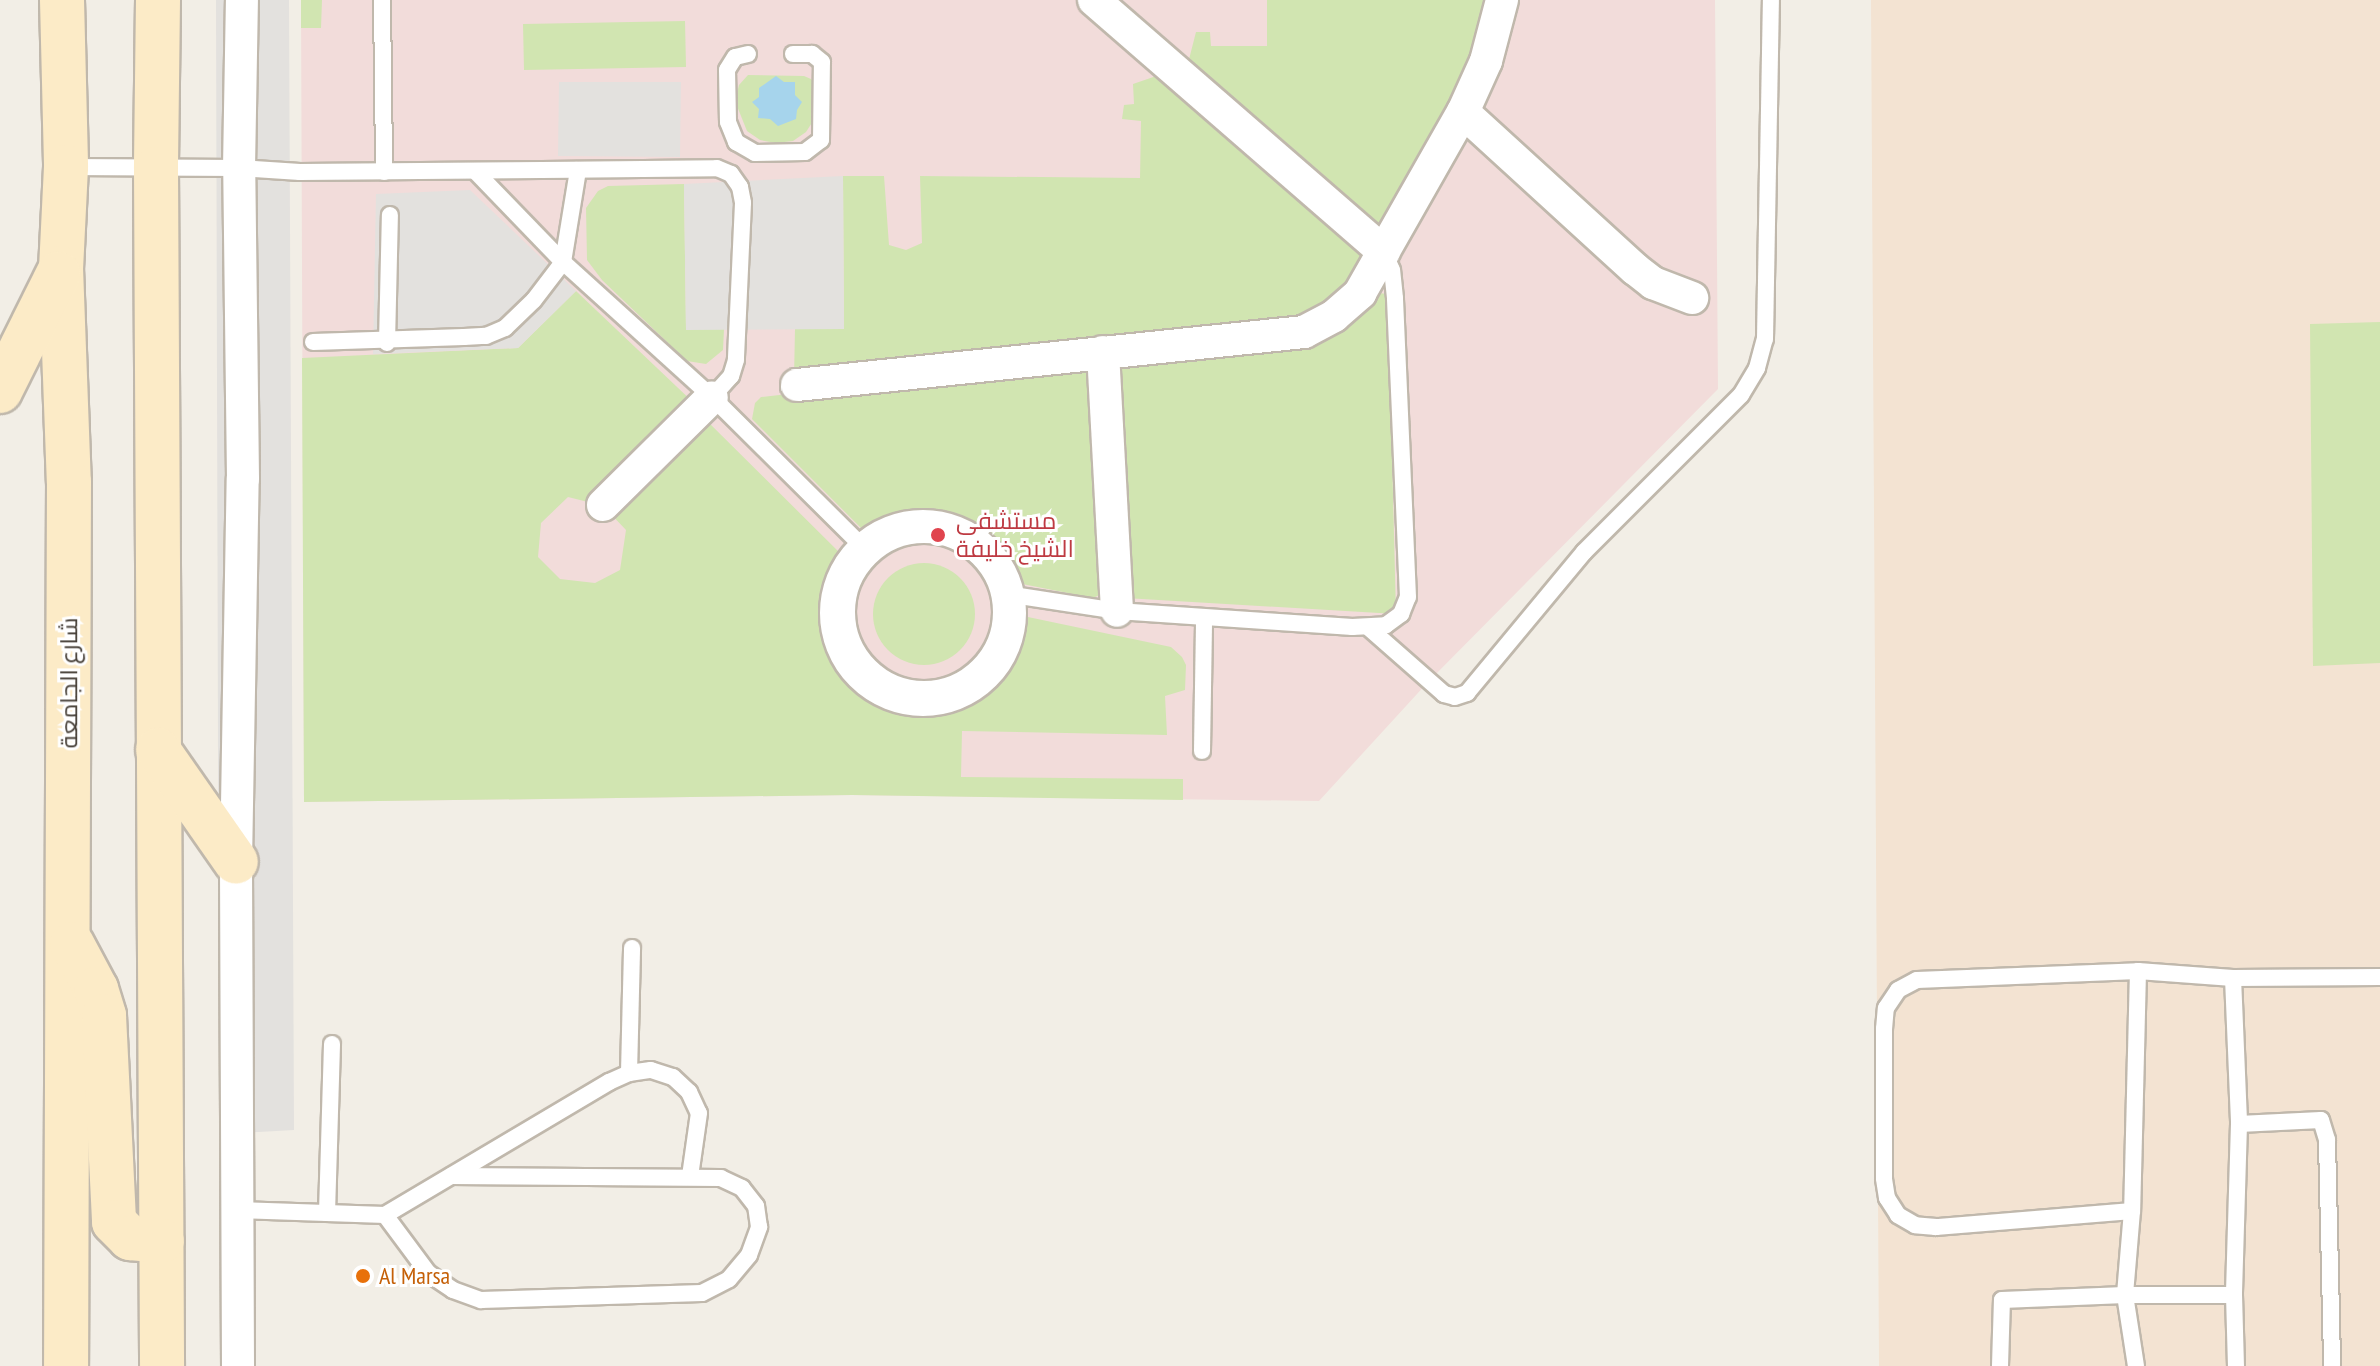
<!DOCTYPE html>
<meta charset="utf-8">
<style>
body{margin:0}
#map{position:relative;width:2380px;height:1366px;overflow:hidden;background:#f2eee6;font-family:"PT Sans Narrow",Cairo,sans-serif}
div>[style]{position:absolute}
.commercial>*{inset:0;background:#f3e3d2}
.medical>*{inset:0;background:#f2dcda}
.green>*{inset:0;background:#d1e5b1}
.round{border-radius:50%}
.parking>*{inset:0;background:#e3e1de}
.water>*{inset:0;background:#a6d4ec}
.roads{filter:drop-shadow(2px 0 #c0b8ac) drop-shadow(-2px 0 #c0b8ac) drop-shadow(0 2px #c0b8ac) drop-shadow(0 -2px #c0b8ac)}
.lane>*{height:16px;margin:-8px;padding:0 8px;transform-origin:8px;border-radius:8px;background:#fff}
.lane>.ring{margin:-8px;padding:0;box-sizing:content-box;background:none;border:16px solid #fff;border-radius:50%}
.street>*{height:32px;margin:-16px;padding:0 16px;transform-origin:16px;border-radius:16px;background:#fff}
.street>.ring{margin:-16px;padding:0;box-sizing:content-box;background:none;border:32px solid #fff;border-radius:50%}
.secondary>*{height:44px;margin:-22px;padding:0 22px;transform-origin:22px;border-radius:22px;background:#fcebc7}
.dots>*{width:22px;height:22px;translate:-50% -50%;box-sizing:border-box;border:4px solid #fff;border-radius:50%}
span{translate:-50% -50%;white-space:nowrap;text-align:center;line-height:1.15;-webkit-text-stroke:6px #fff;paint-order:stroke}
.health-label{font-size:24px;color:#be3a42}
.left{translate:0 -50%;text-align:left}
.street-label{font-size:24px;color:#453e36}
.food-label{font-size:24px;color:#c56008}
</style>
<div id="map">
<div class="commercial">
<i style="clip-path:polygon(1871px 0,2380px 0,2380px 1366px,1879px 1366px)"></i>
</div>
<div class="medical">
<i style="clip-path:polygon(301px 0,1715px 0,1718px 389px,1428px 682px,1319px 801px,852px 795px,304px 802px)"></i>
</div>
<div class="green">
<i style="clip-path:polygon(301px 0,322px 0,321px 28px,301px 28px)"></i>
<i style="clip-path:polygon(1267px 0,1495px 0,1489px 35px,1382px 225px,1372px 225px,1186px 71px,1196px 32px,1210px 32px,1211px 46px,1267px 46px)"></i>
<i style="clip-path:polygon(685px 21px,686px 67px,524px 70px,523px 24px)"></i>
<i style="clip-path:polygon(1165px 73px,1356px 238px,1367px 260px,1321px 316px,794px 377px,795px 329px,844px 328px,843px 176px,884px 176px,889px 245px,906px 250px,922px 243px,920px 176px,1140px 178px,1141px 121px,1122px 119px,1124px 105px,1134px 104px,1133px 84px)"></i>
<i style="clip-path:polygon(748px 75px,804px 76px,811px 79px,816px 86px,815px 118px,806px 132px,793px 141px,776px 143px,760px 140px,747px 131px,735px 101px,739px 85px)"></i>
<i style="clip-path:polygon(684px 184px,686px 329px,724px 329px,723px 350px,706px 364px,687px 361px,602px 280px,587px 260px,586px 208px,598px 191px,608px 186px)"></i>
<i style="clip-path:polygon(576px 291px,696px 405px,596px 504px,568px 497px,541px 523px,538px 557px,560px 579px,595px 583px,620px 570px,626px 530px,607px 510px,702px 416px,845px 558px,830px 594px,831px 630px,844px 665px,876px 694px,917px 707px,939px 706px,975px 693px,999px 669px,1009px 649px,1014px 614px,1171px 647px,1182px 657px,1186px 665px,1185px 690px,1165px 696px,1167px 735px,962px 731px,961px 777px,1183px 779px,1183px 800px,852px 795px,304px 802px,302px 358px,518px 348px)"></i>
<i style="clip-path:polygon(1368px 292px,1388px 294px,1396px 614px,1125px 598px,1114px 378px,1125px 363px,1209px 351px)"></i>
<i style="clip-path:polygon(2380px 322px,2380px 663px,2313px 666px,2310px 324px)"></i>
<i style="clip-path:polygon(1068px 362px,1095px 375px,1106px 592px,1093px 598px,1007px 581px,991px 554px,976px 538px,955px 528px,911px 522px,888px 527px,870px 537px,752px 419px,755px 403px,761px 397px)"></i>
<i class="round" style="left:873px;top:563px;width:102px;height:102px"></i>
</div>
<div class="parking">
<i style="clip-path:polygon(216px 0,289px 0,294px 1130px,219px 1134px)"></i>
<i style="clip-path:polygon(559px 82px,681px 82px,680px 157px,558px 156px)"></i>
<i style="clip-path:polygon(843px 176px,844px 329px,686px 330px,684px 184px)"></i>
<i style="clip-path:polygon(470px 190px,576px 291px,518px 348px,373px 354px,376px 194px)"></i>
</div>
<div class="water">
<i style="clip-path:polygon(776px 76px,784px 82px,795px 82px,795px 95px,802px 102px,797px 110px,796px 119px,778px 126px,770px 119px,758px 118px,759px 109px,752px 102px,759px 97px,759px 88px)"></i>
</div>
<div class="roads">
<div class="lane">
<i style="left:382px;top:0;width:172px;rotate:89.3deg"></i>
<i style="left:748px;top:54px;width:13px;rotate:167deg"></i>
<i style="left:735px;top:57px;width:15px;rotate:122deg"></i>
<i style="left:727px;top:70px;width:52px;rotate:88.9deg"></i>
<i style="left:728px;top:122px;width:22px;rotate:68deg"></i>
<i style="left:736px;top:142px;width:22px;rotate:30deg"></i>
<i style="left:755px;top:153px;width:50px;rotate:-1.1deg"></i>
<i style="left:805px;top:152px;width:20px;rotate:-37deg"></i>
<i style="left:821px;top:140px;width:78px;rotate:-89.3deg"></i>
<i style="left:822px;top:62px;width:13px;rotate:-141deg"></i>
<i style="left:812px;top:54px;width:19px;rotate:180deg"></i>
<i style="left:68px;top:167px;width:171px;rotate:0.3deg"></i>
<i style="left:239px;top:168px;width:61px;rotate:3.8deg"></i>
<i style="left:300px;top:172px;width:417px;rotate:-0.5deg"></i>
<i style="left:717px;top:168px;width:15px;rotate:23deg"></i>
<i style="left:731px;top:174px;width:16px;rotate:55deg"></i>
<i style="left:740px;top:187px;width:16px;rotate:79deg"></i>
<i style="left:743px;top:203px;width:157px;rotate:92.6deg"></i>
<i style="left:736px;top:360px;width:17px;rotate:107deg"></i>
<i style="left:731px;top:376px;width:28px;rotate:132deg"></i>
<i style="left:476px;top:172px;width:125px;rotate:46deg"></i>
<i style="left:563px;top:262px;width:201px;rotate:42.2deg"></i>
<i style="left:712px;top:397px;width:224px;rotate:44.8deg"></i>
<i style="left:313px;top:342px;width:151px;rotate:-1.9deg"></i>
<i style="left:464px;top:337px;width:22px;rotate:-3deg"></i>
<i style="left:486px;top:336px;width:21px;rotate:-23deg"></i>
<i style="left:505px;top:328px;width:40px;rotate:-44deg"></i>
<i style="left:534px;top:300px;width:48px;rotate:-52.7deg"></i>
<i style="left:563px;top:262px;width:93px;rotate:-80.7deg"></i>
<i style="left:387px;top:343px;width:128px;rotate:-88.7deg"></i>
<i class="ring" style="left:847px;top:535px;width:138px;height:138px"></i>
<i style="left:1000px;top:593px;width:118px;rotate:8.7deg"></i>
<i style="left:1117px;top:611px;width:236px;rotate:3.9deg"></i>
<i style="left:1352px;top:627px;width:34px;rotate:-3deg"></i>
<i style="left:1386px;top:625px;width:19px;rotate:-36deg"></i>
<i style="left:1401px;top:614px;width:18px;rotate:-68deg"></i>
<i style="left:1408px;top:597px;width:299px;rotate:-92.5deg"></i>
<i style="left:1395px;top:298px;width:28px;rotate:-96deg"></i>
<i style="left:1392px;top:270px;width:20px;rotate:-114deg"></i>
<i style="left:1369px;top:628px;width:100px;rotate:41.3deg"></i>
<i style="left:1444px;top:694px;width:11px;rotate:15deg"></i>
<i style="left:1455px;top:697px;width:13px;rotate:-18deg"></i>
<i style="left:1467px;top:693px;width:183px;rotate:-50.3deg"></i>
<i style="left:1584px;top:552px;width:222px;rotate:-45deg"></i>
<i style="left:1741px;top:395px;width:31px;rotate:-59deg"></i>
<i style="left:1757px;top:368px;width:30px;rotate:-75deg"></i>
<i style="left:1765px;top:339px;width:339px;rotate:-89deg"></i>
<i style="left:1202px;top:751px;width:132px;rotate:-89.1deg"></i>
<i style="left:2138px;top:971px;width:240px;rotate:91.4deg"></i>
<i style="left:2132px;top:1211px;width:197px;rotate:175.3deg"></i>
<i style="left:1936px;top:1227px;width:21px;rotate:-175deg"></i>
<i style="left:1915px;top:1225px;width:20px;rotate:-150deg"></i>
<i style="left:1898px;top:1215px;width:20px;rotate:-123deg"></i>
<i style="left:1887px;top:1198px;width:20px;rotate:-99deg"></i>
<i style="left:1884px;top:1178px;width:149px;rotate:-90deg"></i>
<i style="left:1884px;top:1029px;width:21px;rotate:-85deg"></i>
<i style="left:1886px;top:1008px;width:22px;rotate:-56deg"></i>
<i style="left:1898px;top:990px;width:21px;rotate:-28deg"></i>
<i style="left:1917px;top:980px;width:221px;rotate:-2.3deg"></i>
<i style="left:2138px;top:971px;width:95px;rotate:4.2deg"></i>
<i style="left:2233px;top:978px;width:147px;rotate:-0.4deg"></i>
<i style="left:2233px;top:978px;width:146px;rotate:87.6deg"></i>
<i style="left:2239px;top:1124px;width:171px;rotate:91.7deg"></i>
<i style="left:629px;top:1073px;width:125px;rotate:-88.6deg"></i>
<i style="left:2239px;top:1124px;width:82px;rotate:-2.8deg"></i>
<i style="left:2321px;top:1120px;width:21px;rotate:73deg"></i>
<i style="left:2327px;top:1140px;width:226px;rotate:88.7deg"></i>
<i style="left:238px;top:1210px;width:147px;rotate:1.9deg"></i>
<i style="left:385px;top:1215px;width:261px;rotate:-30.7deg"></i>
<i style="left:609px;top:1082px;width:22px;rotate:-24deg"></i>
<i style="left:629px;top:1073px;width:22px;rotate:-8deg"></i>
<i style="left:651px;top:1070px;width:23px;rotate:18deg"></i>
<i style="left:673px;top:1077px;width:22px;rotate:43deg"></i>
<i style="left:689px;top:1092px;width:23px;rotate:65deg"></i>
<i style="left:699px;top:1113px;width:64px;rotate:98.1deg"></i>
<i style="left:2132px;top:1211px;width:84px;rotate:94.8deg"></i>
<i style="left:2125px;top:1295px;width:72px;rotate:81.2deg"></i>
<i style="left:327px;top:1213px;width:169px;rotate:-88.3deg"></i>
<i style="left:385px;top:1215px;width:72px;rotate:53.4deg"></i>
<i style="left:428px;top:1273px;width:30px;rotate:34deg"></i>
<i style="left:453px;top:1290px;width:30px;rotate:20deg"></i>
<i style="left:481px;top:1300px;width:221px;rotate:-1.8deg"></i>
<i style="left:702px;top:1293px;width:30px;rotate:-27deg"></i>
<i style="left:729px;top:1279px;width:31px;rotate:-50deg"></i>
<i style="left:749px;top:1255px;width:30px;rotate:-70deg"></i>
<i style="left:759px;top:1227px;width:21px;rotate:-98deg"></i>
<i style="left:756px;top:1206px;width:23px;rotate:-128deg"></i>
<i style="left:742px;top:1188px;width:23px;rotate:-155deg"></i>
<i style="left:721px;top:1178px;width:270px;rotate:-179.6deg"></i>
<i style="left:2000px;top:1366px;width:66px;rotate:-88.3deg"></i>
<i style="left:2002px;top:1300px;width:123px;rotate:-2.3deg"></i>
<i style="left:2125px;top:1295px;width:109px"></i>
<i style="left:2234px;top:1295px;width:71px;rotate:88.4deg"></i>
</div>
<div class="street">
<i style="left:1094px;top:0;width:384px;rotate:41deg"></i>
<i style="left:1463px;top:112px;width:233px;rotate:42.4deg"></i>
<i style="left:1635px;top:269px;width:23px;rotate:38deg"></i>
<i style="left:1653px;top:283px;width:42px;rotate:21deg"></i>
<i style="left:1103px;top:352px;width:259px;rotate:86.9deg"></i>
<i style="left:797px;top:385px;width:510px;rotate:-5.97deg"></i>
<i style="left:1304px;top:332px;width:34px;rotate:-28deg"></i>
<i style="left:1334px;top:316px;width:35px;rotate:-41deg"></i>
<i style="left:1360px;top:293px;width:208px;rotate:-60.4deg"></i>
<i style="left:1463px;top:112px;width:56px;rotate:-65.7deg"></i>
<i style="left:1486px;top:61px;width:63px;rotate:-75.3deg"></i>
<i style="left:603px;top:505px;width:153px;rotate:-44.7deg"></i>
<i class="ring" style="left:836px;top:526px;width:142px;height:142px"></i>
<i style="left:238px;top:1366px;width:504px;rotate:-90.23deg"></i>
<i style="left:236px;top:862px;width:383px;rotate:-89deg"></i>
<i style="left:243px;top:479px;width:311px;rotate:-90.7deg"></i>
<i style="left:239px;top:168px;width:168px;rotate:-89deg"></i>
</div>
<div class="secondary">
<i style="left:62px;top:0;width:167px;rotate:88.6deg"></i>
<i style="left:66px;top:167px;width:101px;rotate:92.8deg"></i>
<i style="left:61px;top:268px;width:214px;rotate:87.9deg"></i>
<i style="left:69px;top:482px;width:884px;rotate:90.19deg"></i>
<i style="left:158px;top:0;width:169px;rotate:90.7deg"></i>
<i style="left:156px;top:169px;width:1197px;rotate:89.71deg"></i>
<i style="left:0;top:391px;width:131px;rotate:-63.6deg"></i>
<i style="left:158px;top:750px;width:136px;rotate:55.1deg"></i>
<i style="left:72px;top:944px;width:51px;rotate:61.9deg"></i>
<i style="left:96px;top:989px;width:28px;rotate:73deg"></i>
<i style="left:104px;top:1016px;width:206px;rotate:87.2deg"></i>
<i style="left:114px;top:1222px;width:23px;rotate:45deg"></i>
<i style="left:130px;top:1238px;width:32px;rotate:5deg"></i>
</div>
</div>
<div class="dots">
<i style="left:938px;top:535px;background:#e0444e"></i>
<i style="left:363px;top:1276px;background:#e8710a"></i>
</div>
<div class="health-label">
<span class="left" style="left:956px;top:535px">مستشفى<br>الشيخ خليفة</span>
</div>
<div class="street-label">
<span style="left:69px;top:683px;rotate:-90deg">شارع الجامعة</span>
</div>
<div class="food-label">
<span class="left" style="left:379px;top:1276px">Al Marsa</span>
</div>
</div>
